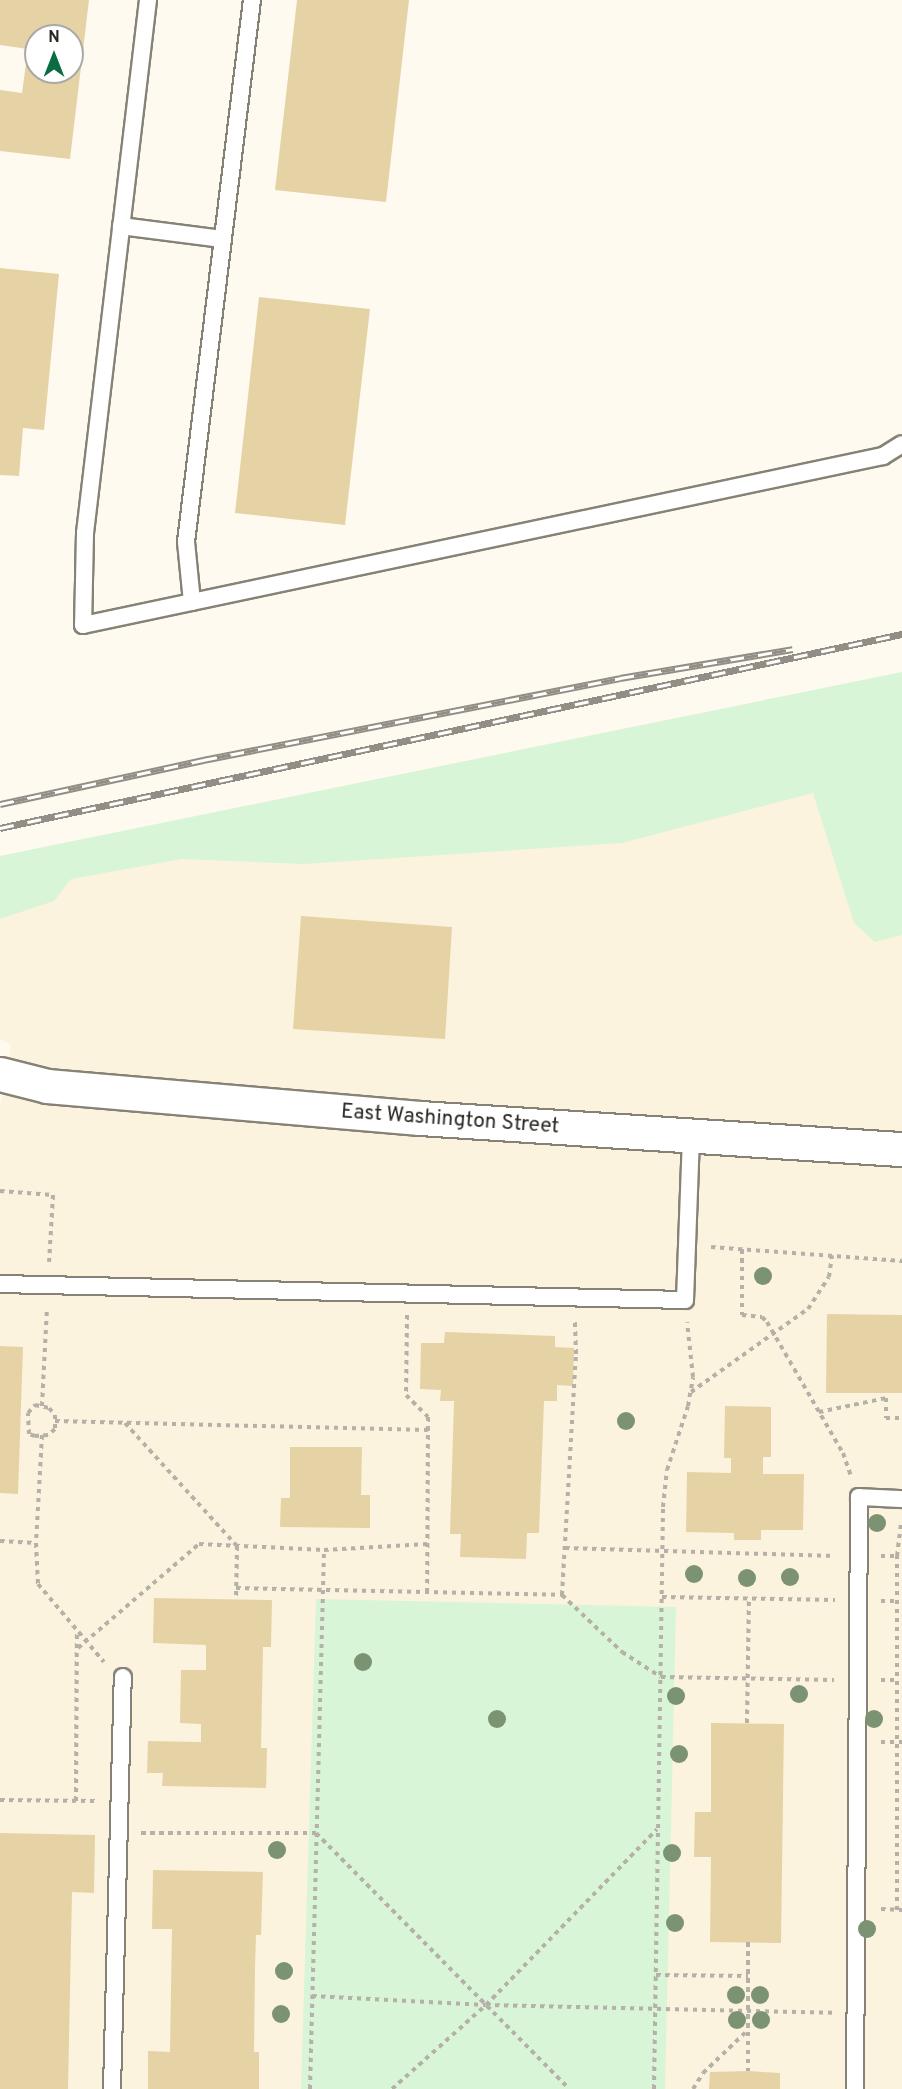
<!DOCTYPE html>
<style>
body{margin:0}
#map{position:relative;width:902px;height:2089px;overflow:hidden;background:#fffaef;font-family:Overpass,sans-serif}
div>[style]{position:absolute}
.built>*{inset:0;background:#fbf3dd}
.green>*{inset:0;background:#d9f5d7}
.building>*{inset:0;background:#e5d3a6}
.path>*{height:4px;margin-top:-2px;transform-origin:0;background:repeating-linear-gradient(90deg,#b5b1a8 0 4.5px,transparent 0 9px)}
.roads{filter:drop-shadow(2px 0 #878276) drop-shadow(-2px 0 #878276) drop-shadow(0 2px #878276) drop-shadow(0 -2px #878276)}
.service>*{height:16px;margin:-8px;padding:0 8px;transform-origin:8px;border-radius:8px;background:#fff}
.tertiary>*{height:33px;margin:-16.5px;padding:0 16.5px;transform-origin:16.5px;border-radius:16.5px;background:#fff}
.rail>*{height:7px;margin-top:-3.5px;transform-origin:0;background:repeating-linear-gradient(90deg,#fff 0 14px,#928e86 0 28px);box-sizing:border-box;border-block:2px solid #928e86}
.trees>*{width:18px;height:18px;margin:-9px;border-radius:50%;background:#7b9373}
span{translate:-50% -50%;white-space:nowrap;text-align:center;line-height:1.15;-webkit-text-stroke:6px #fff;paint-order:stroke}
.street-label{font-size:21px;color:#282621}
.north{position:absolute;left:24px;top:24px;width:60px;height:60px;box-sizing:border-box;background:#fff;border:2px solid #a9a8a6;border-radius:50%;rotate:0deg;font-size:16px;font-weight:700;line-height:24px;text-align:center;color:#282621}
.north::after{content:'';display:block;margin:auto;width:21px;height:27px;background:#0a6d42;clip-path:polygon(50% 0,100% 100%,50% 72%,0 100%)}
</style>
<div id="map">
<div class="built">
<i style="clip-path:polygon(902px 672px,902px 2089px,0 2089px,0 1107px,11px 1045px,0 1039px,0 856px)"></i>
</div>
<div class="green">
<i style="clip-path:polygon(902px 672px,902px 935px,875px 942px,854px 923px,813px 793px,622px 843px,304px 864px,182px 859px,71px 879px,54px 901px,0 919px,0 856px)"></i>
<i style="clip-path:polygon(316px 1599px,676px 1607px,665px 2089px,301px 2089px)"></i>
</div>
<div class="building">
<i style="clip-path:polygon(evenodd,0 0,89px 0,70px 159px,0 151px,0 90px,22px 93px,28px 49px,0 45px,0 0,36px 36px,72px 36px,72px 72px,36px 72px,36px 36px)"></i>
<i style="clip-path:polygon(297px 0,409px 0,386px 202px,275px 190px)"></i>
<i style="clip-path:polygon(0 268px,59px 274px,44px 430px,23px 428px,19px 476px,0 475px)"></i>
<i style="clip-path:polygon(259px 297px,370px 309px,345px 525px,235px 513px)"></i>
<i style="clip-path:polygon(301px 916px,452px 927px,445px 1039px,293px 1029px)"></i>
<i style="clip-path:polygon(827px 1314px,902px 1315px,902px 1393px,826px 1393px)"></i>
<i style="clip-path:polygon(445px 1332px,555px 1336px,555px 1347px,574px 1348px,573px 1386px,557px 1385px,557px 1401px,544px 1401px,539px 1533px,527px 1533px,526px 1559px,460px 1557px,461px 1534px,450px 1534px,454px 1401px,440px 1401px,441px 1390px,420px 1389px,421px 1343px,444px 1343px)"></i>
<i style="clip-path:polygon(0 1346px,23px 1347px,18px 1494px,0 1493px)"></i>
<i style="clip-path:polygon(725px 1406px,771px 1407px,771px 1457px,763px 1457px,763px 1474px,804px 1474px,803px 1530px,761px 1530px,761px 1540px,734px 1540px,734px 1533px,686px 1532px,687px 1472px,731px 1473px,731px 1458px,724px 1458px)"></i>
<i style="clip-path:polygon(290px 1447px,362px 1447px,361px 1495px,370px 1495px,370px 1528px,280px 1527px,281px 1498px,290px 1498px)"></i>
<i style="clip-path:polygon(154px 1598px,272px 1600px,271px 1647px,263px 1647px,261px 1748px,267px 1748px,266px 1788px,162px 1786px,163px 1773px,147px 1773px,148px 1741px,201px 1742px,201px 1724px,180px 1723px,181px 1670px,206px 1670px,206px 1645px,153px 1643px)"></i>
<i style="clip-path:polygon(711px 1723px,784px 1724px,781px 1943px,710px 1942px,711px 1857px,694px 1857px,695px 1812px,711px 1812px)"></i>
<i style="clip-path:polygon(0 1833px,95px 1835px,94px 1893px,72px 1892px,68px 2089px,0 2089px)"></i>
<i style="clip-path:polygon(153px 1870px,263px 1872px,261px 1935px,256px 1935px,255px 1968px,254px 2052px,259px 2052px,259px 2089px,148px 2089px,148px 2051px,170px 2052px,172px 1929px,152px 1929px)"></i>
<i style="clip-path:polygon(748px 2071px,780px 2073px,780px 2089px,709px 2089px,710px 2072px)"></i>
</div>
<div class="path">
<i style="left:0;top:1191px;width:53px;rotate:4.3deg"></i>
<i style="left:53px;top:1195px;width:67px;rotate:93.4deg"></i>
<i style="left:711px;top:1247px;width:192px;rotate:4.2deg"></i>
<i style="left:742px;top:1249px;width:66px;rotate:90deg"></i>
<i style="left:742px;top:1315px;width:20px;rotate:6deg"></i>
<i style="left:762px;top:1317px;width:7px;rotate:45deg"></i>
<i style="left:767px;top:1322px;width:151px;rotate:59.9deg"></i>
<i style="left:843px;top:1453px;width:24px;rotate:71deg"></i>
<i style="left:407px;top:1315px;width:80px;rotate:90.7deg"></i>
<i style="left:406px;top:1395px;width:31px;rotate:45deg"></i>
<i style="left:428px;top:1417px;width:175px;rotate:90.3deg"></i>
<i style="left:691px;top:1392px;width:143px;rotate:-35.4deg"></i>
<i style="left:808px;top:1309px;width:38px;rotate:-57deg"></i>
<i style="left:829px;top:1277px;width:22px;rotate:-82deg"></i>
<i style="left:35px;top:1405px;width:14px;rotate:12deg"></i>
<i style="left:49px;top:1408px;width:9px;rotate:49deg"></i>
<i style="left:55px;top:1415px;width:14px;rotate:90deg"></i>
<i style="left:55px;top:1429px;width:9px;rotate:139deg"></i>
<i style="left:48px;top:1435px;width:13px;rotate:176deg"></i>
<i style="left:35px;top:1436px;width:6px;rotate:-162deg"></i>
<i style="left:29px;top:1434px;width:21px;rotate:-93deg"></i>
<i style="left:28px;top:1413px;width:11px;rotate:-49deg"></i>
<i style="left:42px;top:1406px;width:98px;rotate:-87.1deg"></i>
<i style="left:819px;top:1412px;width:68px;rotate:-11.8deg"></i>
<i style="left:886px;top:1398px;width:20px;rotate:90deg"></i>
<i style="left:886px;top:1418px;width:16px"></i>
<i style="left:55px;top:1421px;width:373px;rotate:1.4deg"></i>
<i style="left:125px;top:1423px;width:166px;rotate:47.7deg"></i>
<i style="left:237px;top:1546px;width:53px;rotate:91.1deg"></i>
<i style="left:42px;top:1435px;width:108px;rotate:93.2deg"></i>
<i style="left:36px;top:1543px;width:41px;rotate:87.2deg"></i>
<i style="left:38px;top:1584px;width:102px;rotate:49.8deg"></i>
<i style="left:0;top:1541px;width:36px;rotate:3deg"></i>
<i style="left:565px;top:1548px;width:270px;rotate:1.7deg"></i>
<i style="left:881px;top:1556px;width:16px"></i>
<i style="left:236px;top:1588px;width:326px;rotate:1.2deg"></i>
<i style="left:562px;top:1595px;width:83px;rotate:43.5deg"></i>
<i style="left:622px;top:1652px;width:46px;rotate:32.7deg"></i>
<i style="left:661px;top:1677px;width:173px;rotate:1deg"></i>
<i style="left:562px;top:1595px;width:241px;rotate:-86.7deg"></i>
<i style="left:576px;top:1354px;width:34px;rotate:-92deg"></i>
<i style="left:662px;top:1597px;width:173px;rotate:1deg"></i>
<i style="left:881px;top:1601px;width:15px"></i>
<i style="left:78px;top:1648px;width:160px;rotate:-40.7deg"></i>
<i style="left:199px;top:1544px;width:125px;rotate:2.7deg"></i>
<i style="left:324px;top:1550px;width:103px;rotate:-3.3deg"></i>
<i style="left:881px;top:1680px;width:14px"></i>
<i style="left:747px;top:1723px;width:124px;rotate:-89.1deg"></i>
<i style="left:881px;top:1742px;width:21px"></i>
<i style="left:0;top:1800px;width:95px;rotate:0.6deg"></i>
<i style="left:76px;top:1801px;width:171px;rotate:-89.7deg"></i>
<i style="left:141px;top:1833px;width:175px"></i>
<i style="left:316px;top:1833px;width:360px;rotate:45.3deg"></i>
<i style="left:881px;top:1909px;width:21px;rotate:3deg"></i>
<i style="left:897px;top:1910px;width:354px;rotate:-90deg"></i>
<i style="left:897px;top:1556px;width:33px;rotate:-83deg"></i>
<i style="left:748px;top:1942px;width:129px;rotate:90deg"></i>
<i style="left:656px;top:1975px;width:92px;rotate:0.6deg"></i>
<i style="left:312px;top:1996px;width:174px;rotate:3deg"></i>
<i style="left:486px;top:2005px;width:347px;rotate:1.3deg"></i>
<i style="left:310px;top:2089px;width:539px;rotate:-88.51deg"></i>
<i style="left:392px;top:2089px;width:126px;rotate:-41.8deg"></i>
<i style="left:486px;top:2005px;width:245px;rotate:-45.8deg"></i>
<i style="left:654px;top:2089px;width:582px;rotate:-89.11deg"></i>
<i style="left:663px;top:1507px;width:37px;rotate:-84deg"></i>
<i style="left:667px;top:1470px;width:67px;rotate:-71.8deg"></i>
<i style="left:688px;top:1406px;width:29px;rotate:-80deg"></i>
<i style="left:693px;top:1377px;width:55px;rotate:-96.2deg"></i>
<i style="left:693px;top:2089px;width:19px;rotate:-58deg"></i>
<i style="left:703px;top:2073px;width:61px;rotate:-43.7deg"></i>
</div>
<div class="roads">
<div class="service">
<i style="left:148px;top:0;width:537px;rotate:96.74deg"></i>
<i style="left:85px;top:533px;width:92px;rotate:91.2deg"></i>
<i style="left:83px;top:625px;width:818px;rotate:-11.93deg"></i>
<i style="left:883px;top:456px;width:22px;rotate:-32deg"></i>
<i style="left:121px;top:226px;width:102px;rotate:7.3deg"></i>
<i style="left:192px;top:602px;width:60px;rotate:-95.7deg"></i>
<i style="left:186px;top:542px;width:546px;rotate:-83.06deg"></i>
<i style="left:0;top:1284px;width:685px;rotate:1.34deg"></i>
<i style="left:685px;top:1300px;width:163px;rotate:-87.9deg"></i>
<i style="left:112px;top:2089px;width:412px;rotate:-88.5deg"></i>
<i style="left:855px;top:2089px;width:592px;rotate:-89.61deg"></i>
<i style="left:859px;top:1497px;width:43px;rotate:2.7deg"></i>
</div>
<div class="tertiary">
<i style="left:0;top:1074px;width:49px;rotate:14.3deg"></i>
<i style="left:47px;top:1086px;width:374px;rotate:4.9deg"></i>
<i style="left:420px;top:1118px;width:483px;rotate:3.7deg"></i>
</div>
</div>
<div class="rail">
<i style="left:0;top:804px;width:208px;rotate:-12.2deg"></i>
<i style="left:203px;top:760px;width:425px;rotate:-11.1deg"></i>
<i style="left:620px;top:678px;width:175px;rotate:-9.5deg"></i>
<i style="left:0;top:828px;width:923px;rotate:-12.14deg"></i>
</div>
<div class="trees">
<i style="left:763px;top:1276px"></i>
<i style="left:626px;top:1421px"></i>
<i style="left:877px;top:1523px"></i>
<i style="left:694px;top:1574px"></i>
<i style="left:790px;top:1577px"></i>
<i style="left:747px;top:1578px"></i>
<i style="left:363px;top:1662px"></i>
<i style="left:799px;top:1694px"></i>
<i style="left:676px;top:1696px"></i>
<i style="left:497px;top:1719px"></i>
<i style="left:874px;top:1719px"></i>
<i style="left:679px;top:1754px"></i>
<i style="left:277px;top:1850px"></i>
<i style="left:672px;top:1853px"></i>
<i style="left:675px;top:1923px"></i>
<i style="left:867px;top:1929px"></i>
<i style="left:284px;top:1971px"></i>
<i style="left:736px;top:1995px"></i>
<i style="left:760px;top:1995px"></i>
<i style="left:281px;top:2014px"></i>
<i style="left:737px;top:2020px"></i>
<i style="left:761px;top:2020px"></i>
</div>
<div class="street-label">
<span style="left:450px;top:1120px;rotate:4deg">East Washington Street</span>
</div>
<div class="north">N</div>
</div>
